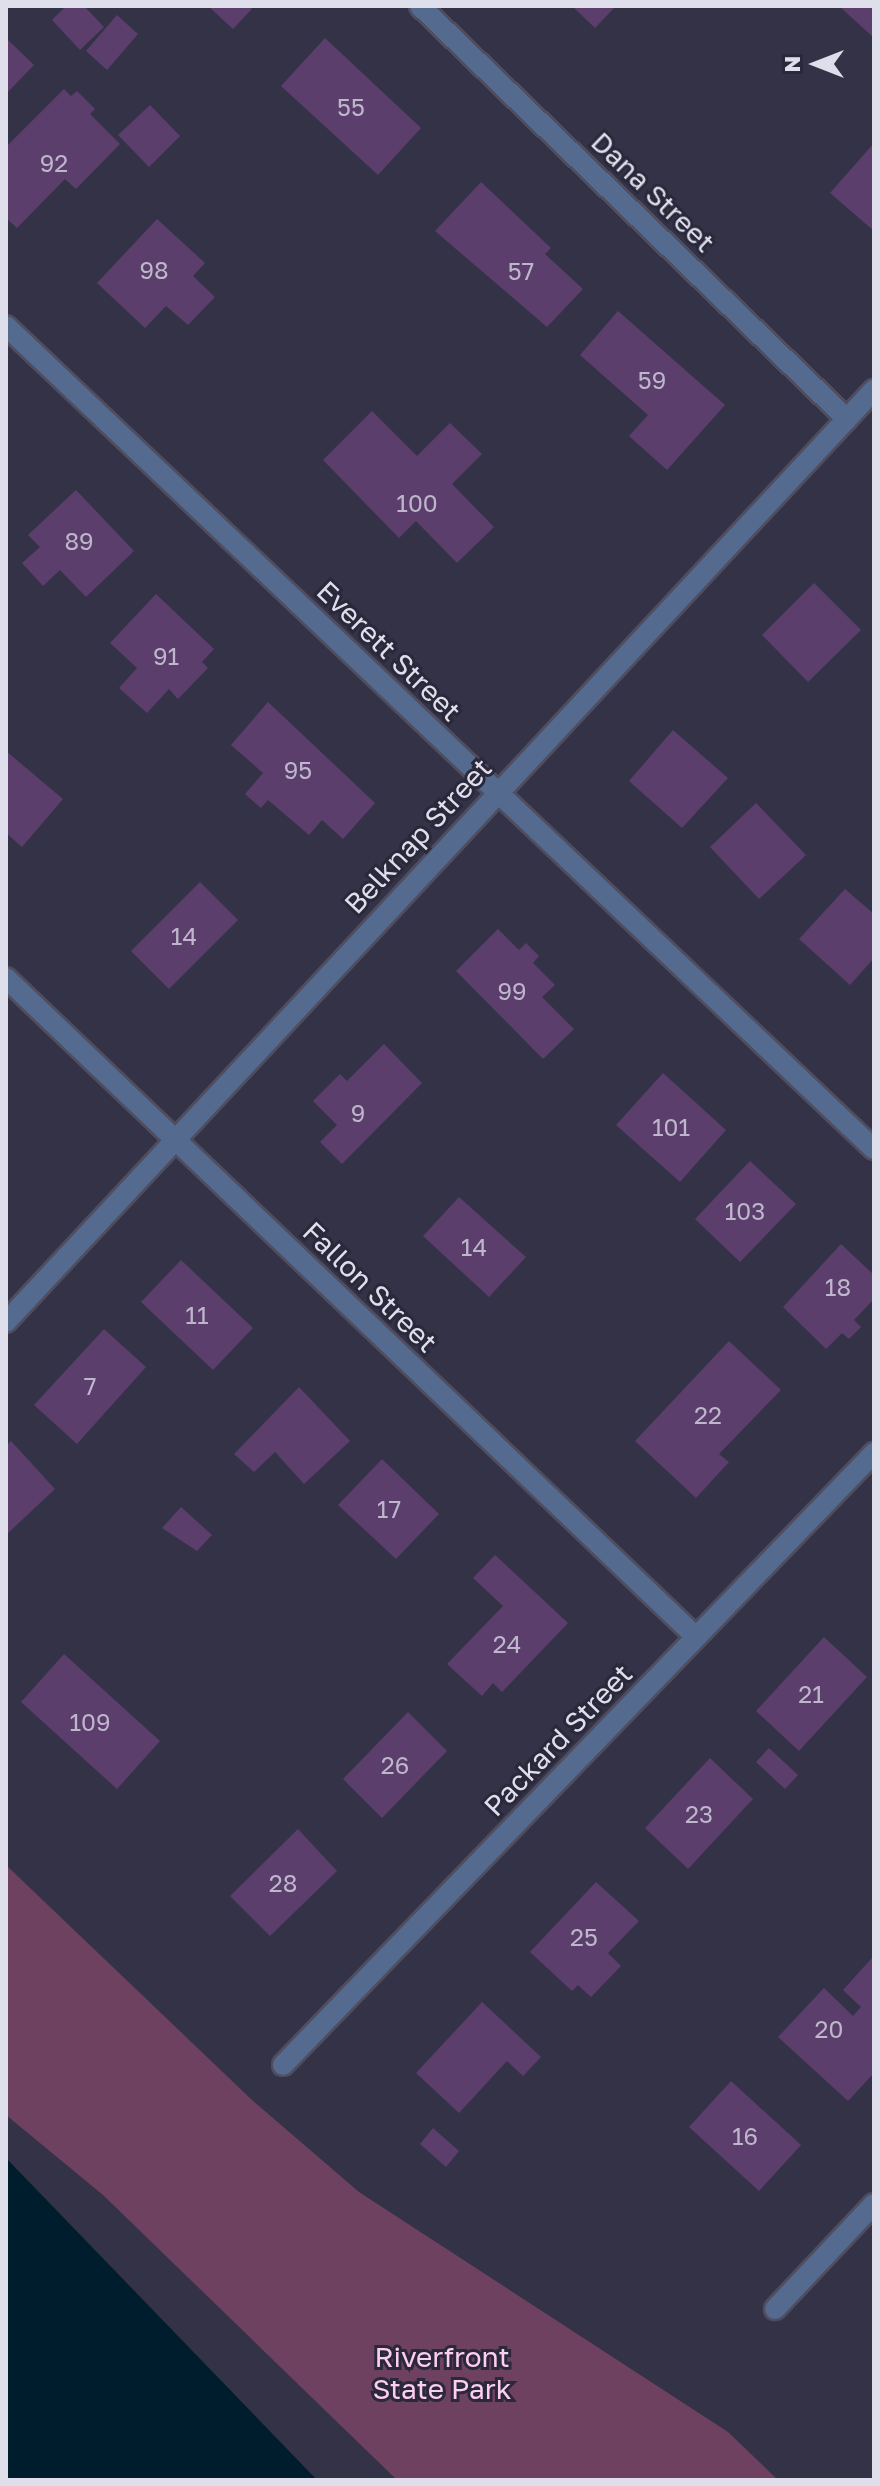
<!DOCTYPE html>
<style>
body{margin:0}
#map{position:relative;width:880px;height:2486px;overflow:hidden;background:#343246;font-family:"Golos Text",sans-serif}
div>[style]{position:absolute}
.green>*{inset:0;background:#6e4161}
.water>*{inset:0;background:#001d2e}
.building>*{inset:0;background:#5b3e6c}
.roads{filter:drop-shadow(2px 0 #4f4e61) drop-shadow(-2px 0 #4f4e61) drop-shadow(0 2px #4f4e61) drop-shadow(0 -2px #4f4e61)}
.minor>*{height:20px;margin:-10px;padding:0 10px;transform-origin:10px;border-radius:10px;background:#556a8f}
span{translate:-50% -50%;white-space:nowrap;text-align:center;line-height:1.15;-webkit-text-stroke:6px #2a283b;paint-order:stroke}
.number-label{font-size:24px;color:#beb7cc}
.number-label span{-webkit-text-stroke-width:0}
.street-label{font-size:28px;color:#dfdfec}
.park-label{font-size:28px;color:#fdceee}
.frame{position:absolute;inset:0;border:8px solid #dfdfec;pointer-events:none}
.north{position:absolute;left:776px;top:24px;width:80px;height:80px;-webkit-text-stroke:6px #2a283b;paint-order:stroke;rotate:270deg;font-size:22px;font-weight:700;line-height:32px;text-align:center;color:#dfdfec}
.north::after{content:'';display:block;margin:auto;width:28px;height:36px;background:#dfdfec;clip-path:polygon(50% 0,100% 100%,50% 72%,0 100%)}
</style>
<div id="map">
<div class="green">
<i style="clip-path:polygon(6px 1865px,252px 2100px,359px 2192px,728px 2432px,778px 2480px,397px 2480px,103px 2195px,6px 2115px)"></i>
</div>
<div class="water">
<i style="clip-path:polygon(6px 2158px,317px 2480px,6px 2480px)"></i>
</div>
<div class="building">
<i style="clip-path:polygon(66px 6px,84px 6px,104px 27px,80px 50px,52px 20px)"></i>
<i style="clip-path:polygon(208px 6px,249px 6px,252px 9px,233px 29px)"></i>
<i style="clip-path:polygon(572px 6px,616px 6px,595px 28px)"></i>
<i style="clip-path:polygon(839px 6px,874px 6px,874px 38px)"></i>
<i style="clip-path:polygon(117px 15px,138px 34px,107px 70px,86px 51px)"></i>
<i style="clip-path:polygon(6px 38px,34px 65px,6px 94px)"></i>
<i style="clip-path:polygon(325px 38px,421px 128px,378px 175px,281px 86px)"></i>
<i style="clip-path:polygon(64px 89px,71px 96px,77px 91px,95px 109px,90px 114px,120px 144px,76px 189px,65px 179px,17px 228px,6px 218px,6px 147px)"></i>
<i style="clip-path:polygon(150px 105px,180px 136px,149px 167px,118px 135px)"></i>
<i style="clip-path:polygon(874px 143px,874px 231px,830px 193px)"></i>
<i style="clip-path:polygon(481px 182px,551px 248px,545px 254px,583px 289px,547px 327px,435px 231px)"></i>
<i style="clip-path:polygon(157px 219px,205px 263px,193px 276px,215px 297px,188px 325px,166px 306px,145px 328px,97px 283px)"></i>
<i style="clip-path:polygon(618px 311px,725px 405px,667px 470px,629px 436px,648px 415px,580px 355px)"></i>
<i style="clip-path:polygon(372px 411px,417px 456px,450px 423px,482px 454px,452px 484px,494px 527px,457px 563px,416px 521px,399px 538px,323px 460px)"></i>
<i style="clip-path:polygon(76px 490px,134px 551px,86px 597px,60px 570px,43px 586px,22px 563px,40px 547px,28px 535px)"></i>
<i style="clip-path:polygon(814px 583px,861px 630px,808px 682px,762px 635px)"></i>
<i style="clip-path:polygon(156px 594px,214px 649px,202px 662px,208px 668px,178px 699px,169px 689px,147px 713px,119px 688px,137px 668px,110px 643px)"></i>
<i style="clip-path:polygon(268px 702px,375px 803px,343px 839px,322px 820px,309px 835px,268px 800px,261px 808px,245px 794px,263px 773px,231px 745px)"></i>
<i style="clip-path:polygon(673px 730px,728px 778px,682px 828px,629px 781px)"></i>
<i style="clip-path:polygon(6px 751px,63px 799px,22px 847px,6px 833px)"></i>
<i style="clip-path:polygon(756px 803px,806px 855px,759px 899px,710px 847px)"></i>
<i style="clip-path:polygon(200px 882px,238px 920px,169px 989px,131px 951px)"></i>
<i style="clip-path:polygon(845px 889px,874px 914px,874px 958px,850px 985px,799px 939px)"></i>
<i style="clip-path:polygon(498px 929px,519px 950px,526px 943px,539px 956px,533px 963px,555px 985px,542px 997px,574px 1029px,543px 1059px,456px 971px)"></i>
<i style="clip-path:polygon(384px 1044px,422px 1083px,342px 1164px,320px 1142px,337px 1125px,313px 1101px,340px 1074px,347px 1081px)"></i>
<i style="clip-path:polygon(663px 1073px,726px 1130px,680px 1182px,616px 1125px)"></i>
<i style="clip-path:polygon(750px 1161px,796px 1204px,740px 1262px,695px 1219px)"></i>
<i style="clip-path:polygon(459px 1197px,526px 1257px,489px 1297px,423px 1236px)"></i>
<i style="clip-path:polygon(841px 1244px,874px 1275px,874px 1299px,854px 1320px,861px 1327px,849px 1339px,842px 1333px,826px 1349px,783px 1307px)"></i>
<i style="clip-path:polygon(181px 1260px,253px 1328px,213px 1370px,141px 1302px)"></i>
<i style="clip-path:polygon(104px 1329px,146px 1367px,77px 1444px,34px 1405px)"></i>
<i style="clip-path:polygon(729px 1341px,781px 1390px,719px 1454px,729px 1462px,696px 1498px,635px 1441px)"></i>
<i style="clip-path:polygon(299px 1387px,350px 1441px,304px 1484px,275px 1452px,254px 1472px,234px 1454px)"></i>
<i style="clip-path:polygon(11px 1441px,55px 1489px,6px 1535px,6px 1446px)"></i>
<i style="clip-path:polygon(382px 1459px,439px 1514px,396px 1559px,338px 1505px)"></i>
<i style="clip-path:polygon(181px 1507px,212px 1535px,197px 1551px,162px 1528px)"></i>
<i style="clip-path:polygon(495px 1555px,568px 1623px,502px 1692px,493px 1683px,482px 1696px,447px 1664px,503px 1606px,473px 1578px)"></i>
<i style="clip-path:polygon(824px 1637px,867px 1677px,799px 1751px,756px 1711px)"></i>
<i style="clip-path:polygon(64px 1654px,160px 1741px,117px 1789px,21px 1702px)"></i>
<i style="clip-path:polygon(408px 1712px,447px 1751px,382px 1818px,343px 1779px)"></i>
<i style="clip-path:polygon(769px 1748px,798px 1775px,785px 1789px,756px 1762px)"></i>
<i style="clip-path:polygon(710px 1758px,753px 1799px,688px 1869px,645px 1828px)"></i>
<i style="clip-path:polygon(298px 1829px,337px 1871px,270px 1936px,230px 1896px)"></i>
<i style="clip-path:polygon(596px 1882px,639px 1921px,608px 1953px,621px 1966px,591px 1997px,578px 1985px,572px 1991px,530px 1952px)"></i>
<i style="clip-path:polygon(872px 1958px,874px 2073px,848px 2101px,778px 2037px,824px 1988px,853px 2016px,861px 2007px,843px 1990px)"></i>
<i style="clip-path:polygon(482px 2002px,541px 2057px,523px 2076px,507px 2061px,459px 2113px,416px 2073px)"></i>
<i style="clip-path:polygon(731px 2081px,801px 2145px,759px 2191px,689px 2127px)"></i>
<i style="clip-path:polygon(433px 2128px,459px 2151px,446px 2167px,420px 2144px)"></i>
</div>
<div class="roads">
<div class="minor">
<i style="left:420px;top:6px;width:594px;rotate:44.05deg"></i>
<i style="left:6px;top:326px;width:1196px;rotate:43.48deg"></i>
<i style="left:6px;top:978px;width:954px;rotate:43.68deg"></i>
<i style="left:6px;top:1322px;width:1274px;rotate:-47.04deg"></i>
<i style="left:283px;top:2065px;width:851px;rotate:-46deg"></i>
<i style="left:775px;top:2309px;width:144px;rotate:-46.7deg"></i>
</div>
</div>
<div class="number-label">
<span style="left:351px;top:107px">55</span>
<span style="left:54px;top:163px">92</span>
<span style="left:154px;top:270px">98</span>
<span style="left:521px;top:271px">57</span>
<span style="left:652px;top:380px">59</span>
<span style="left:417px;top:503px">100</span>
<span style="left:79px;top:541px">89</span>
<span style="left:166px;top:656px">91</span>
<span style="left:298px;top:770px">95</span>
<span style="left:184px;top:936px">14</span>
<span style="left:512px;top:991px">99</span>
<span style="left:358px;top:1113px">9</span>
<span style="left:671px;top:1127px">101</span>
<span style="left:745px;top:1211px">103</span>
<span style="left:474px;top:1247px">14</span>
<span style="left:838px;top:1287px">18</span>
<span style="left:197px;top:1315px">11</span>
<span style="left:90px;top:1386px">7</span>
<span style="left:708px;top:1415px">22</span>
<span style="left:389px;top:1509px">17</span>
<span style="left:507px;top:1644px">24</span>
<span style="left:811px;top:1694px">21</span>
<span style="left:90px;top:1722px">109</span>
<span style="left:395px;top:1765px">26</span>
<span style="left:699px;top:1814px">23</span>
<span style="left:283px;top:1883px">28</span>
<span style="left:584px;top:1937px">25</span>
<span style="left:829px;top:2029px">20</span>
<span style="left:745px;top:2136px">16</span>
</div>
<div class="street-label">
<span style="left:653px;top:192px;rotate:44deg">Dana Street</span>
<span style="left:389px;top:651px;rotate:44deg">Everett Street</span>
<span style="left:418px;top:836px;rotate:-47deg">Belknap Street</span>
<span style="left:370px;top:1287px;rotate:44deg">Fallon Street</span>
<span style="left:558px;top:1740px;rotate:-46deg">Packard Street</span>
</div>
<div class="park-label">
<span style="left:442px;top:2373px">Riverfront<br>State Park</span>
</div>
<div class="frame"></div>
<div class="north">N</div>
</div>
